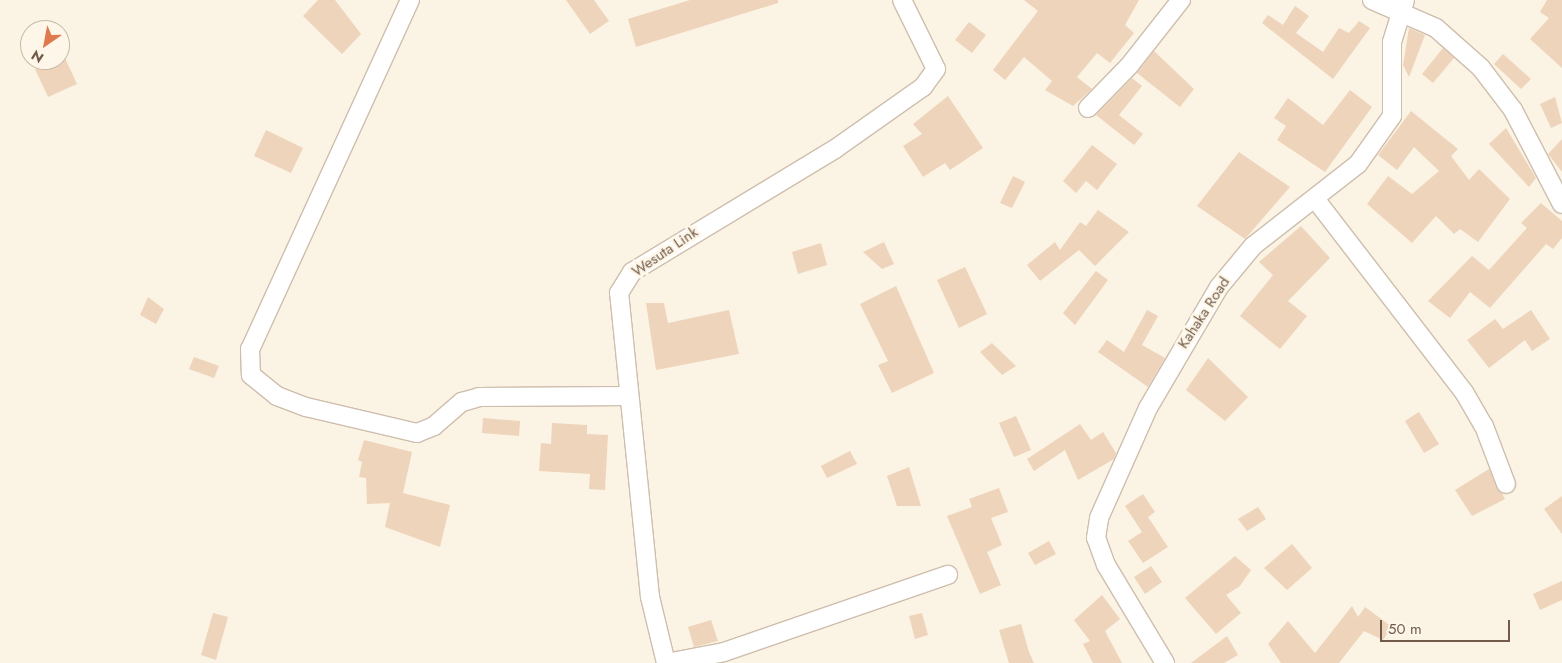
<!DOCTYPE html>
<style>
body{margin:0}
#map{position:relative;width:1562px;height:663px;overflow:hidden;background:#fbf3e3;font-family:Jost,sans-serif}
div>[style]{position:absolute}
.building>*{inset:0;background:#efd4bc}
.roads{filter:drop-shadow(1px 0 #cebead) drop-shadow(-1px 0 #cebead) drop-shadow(0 1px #cebead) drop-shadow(0 -1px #cebead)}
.minor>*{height:18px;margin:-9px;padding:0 9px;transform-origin:9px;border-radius:9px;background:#fff}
span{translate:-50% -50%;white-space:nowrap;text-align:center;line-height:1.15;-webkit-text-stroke:5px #fef7e9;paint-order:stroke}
.street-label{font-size:15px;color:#725b4a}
.north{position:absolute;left:20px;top:20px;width:50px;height:50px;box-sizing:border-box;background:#fef7e9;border:1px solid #c6b9a9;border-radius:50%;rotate:213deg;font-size:14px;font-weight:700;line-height:20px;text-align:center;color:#725b4a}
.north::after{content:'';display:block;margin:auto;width:18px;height:22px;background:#df794e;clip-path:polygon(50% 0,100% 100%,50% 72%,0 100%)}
.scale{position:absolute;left:1380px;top:620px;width:130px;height:22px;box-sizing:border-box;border:2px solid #725b4a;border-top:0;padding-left:6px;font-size:15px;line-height:18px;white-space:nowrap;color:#725b4a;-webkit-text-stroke:4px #fef7e9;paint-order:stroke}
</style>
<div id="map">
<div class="building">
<i style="clip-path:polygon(318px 0,335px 0,361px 34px,342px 54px,303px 16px)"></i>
<i style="clip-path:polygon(566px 0,594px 0,609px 21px,590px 34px)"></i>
<i style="clip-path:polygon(690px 0,778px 0,778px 3px,636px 47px,628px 19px)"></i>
<i style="clip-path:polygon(1024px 0,1139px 0,1125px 25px,1134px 33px,1110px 63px,1097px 53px,1077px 77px,1092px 89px,1073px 106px,1045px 90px,1052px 81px,1024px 57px,1005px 80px,993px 70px,1038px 11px)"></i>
<i style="clip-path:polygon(1547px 0,1562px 0,1562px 68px,1530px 39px,1549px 18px,1540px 12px)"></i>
<i style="clip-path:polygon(1295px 6px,1309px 16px,1296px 33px,1323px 52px,1339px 28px,1349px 33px,1359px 21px,1370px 28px,1333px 79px,1262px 23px,1268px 15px,1283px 25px)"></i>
<i style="clip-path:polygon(969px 22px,986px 35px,972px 53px,955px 40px)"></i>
<i style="clip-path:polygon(1409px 28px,1425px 35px,1409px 77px,1403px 65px)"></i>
<i style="clip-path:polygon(1443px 48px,1454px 58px,1433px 83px,1422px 74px)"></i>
<i style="clip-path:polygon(1154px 51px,1194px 89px,1180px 107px,1137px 73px)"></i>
<i style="clip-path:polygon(1503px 54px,1531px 79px,1521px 89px,1494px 64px)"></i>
<i style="clip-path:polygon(64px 56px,77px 84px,48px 97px,35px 69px)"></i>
<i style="clip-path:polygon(1132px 78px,1142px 86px,1119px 115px,1143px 134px,1134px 145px,1096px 115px)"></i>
<i style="clip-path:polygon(1350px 90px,1372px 107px,1325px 172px,1277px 140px,1286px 126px,1274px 118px,1288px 98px,1323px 125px)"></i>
<i style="clip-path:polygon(948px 96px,983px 148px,950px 170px,945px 163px,923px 177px,903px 146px,922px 134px,913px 124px)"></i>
<i style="clip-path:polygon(1555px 97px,1562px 123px,1551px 128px,1540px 104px)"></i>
<i style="clip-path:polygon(1411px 111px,1458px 149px,1451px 156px,1469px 180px,1479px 169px,1510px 199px,1478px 242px,1460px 229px,1454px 234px,1436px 216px,1412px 243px,1367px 204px,1388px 176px,1412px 194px,1439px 171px,1414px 147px,1397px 170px,1378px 155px)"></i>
<i style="clip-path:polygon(1506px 128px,1536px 178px,1529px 187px,1489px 144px)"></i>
<i style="clip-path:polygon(266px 130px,303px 148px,291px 173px,254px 156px)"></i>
<i style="clip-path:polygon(1562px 139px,1562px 172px,1548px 154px)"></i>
<i style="clip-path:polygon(1092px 145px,1117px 164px,1097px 190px,1086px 181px,1076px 193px,1063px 181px)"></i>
<i style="clip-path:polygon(1239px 152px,1290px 187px,1245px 239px,1197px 206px)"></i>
<i style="clip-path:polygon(1013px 176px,1025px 182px,1012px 208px,1000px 203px)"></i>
<i style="clip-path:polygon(1541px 203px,1562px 221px,1562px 238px,1553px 249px,1546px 244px,1490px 308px,1470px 292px,1450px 318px,1428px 301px,1472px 256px,1489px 270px,1527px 228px,1521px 223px)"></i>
<i style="clip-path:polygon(1098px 210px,1129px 232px,1095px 266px,1079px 250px,1040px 281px,1027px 265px,1055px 242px,1060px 250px,1080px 222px,1086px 226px)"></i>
<i style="clip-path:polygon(1301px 226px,1330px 258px,1288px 301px,1307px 316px,1280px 349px,1240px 316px,1273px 275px,1259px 262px)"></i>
<i style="clip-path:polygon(884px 242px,894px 264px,882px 269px,863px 252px)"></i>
<i style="clip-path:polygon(821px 243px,827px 265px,798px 274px,792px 252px)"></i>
<i style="clip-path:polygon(965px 267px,987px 314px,959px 328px,937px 280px)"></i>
<i style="clip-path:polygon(1096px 271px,1108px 280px,1075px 325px,1063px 313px)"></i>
<i style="clip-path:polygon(896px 286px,934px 373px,892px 393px,878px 365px,888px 361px,860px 304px)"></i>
<i style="clip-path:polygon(148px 297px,164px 309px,156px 324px,140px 315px)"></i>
<i style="clip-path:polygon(646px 303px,664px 303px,668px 323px,729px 310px,739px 354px,656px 370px)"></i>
<i style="clip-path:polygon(1147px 310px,1158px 316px,1142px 345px,1165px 358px,1148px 387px,1098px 352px,1107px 340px,1124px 352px)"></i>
<i style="clip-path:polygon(1531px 310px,1550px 339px,1532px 351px,1525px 340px,1489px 368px,1467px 340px,1495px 319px,1503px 329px)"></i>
<i style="clip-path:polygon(992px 343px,1016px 366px,1002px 375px,980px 352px)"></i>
<i style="clip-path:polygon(194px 357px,219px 366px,214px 378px,189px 369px)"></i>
<i style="clip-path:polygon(1208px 358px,1248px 397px,1225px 421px,1186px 390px)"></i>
<i style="clip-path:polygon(1419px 412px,1439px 444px,1424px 453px,1405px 421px)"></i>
<i style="clip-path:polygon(1016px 416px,1031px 450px,1014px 457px,999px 423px)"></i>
<i style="clip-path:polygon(483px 418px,520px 421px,519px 436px,482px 433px)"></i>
<i style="clip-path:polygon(552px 423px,587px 425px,587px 434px,608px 435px,605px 490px,589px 489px,590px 474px,539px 471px,541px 443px,551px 444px)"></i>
<i style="clip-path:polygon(1080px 424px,1091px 440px,1103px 432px,1116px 453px,1114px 459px,1078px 480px,1065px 450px,1034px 471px,1027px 459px)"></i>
<i style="clip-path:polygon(364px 440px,412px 452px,403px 493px,450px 505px,440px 547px,385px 527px,390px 503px,367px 504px,366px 478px,359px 477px,362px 462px,358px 460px)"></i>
<i style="clip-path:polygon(850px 451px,857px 464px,827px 478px,821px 466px)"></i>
<i style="clip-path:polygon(909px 467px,921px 506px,897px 506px,887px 476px)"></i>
<i style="clip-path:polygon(1489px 469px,1505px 499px,1472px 516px,1455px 490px)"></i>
<i style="clip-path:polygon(999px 488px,1008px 512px,991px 518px,1002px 545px,987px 552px,1001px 585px,980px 594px,947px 516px,972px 507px,969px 499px)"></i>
<i style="clip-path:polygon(1143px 494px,1155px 512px,1148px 517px,1168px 547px,1143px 563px,1128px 541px,1142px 532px,1125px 506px)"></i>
<i style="clip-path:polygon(1562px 496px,1562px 534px,1544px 509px)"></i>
<i style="clip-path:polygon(1258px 507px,1266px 519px,1247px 531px,1238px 519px)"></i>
<i style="clip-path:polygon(1049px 541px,1056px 554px,1035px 565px,1028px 553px)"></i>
<i style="clip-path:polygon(1292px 544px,1312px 568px,1287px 590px,1264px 568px)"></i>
<i style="clip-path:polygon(1235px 556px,1251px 570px,1240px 586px,1226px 595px,1241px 613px,1216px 634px,1185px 598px)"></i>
<i style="clip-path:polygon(1151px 566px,1162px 582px,1145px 594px,1134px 577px)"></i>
<i style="clip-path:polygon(1562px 581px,1562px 600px,1540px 610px,1533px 594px)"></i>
<i style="clip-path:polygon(1102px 595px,1120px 619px,1105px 631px,1122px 663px,1093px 663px,1083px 644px,1090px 641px,1074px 620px)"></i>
<i style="clip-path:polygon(1352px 606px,1358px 617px,1365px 607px,1392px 627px,1383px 640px,1364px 631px,1339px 663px,1281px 663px,1268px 644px,1288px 621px,1315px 653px)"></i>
<i style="clip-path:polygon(213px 613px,228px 617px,216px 660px,201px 655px)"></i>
<i style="clip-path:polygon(922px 613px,928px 635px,915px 639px,909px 616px)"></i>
<i style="clip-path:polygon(711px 620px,718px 641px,694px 647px,688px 627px)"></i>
<i style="clip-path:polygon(1021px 624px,1029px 652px,1034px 663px,1009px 663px,999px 630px)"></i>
<i style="clip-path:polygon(1227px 636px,1238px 655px,1224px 663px,1191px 663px)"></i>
</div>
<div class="roads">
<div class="minor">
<i style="left:410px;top:0;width:384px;rotate:114.6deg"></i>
<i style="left:250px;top:349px;width:26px;rotate:88deg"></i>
<i style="left:251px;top:375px;width:33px;rotate:39deg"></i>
<i style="left:277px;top:396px;width:31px;rotate:21deg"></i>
<i style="left:306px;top:407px;width:114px;rotate:13.2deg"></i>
<i style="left:417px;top:433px;width:18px;rotate:-22deg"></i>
<i style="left:434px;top:426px;width:37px;rotate:-41deg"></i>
<i style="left:462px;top:402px;width:18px;rotate:-16deg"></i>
<i style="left:479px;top:397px;width:150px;rotate:-0.4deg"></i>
<i style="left:1372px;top:0;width:70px;rotate:23.6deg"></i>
<i style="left:1436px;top:28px;width:60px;rotate:41.6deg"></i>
<i style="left:1481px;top:68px;width:53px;rotate:52.7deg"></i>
<i style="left:1513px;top:110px;width:106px;rotate:62.5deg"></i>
<i style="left:1088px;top:108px;width:59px;rotate:-45.7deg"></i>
<i style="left:1129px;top:66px;width:84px;rotate:-51.8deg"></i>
<i style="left:1316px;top:200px;width:242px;rotate:52.4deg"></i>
<i style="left:1464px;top:392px;width:39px;rotate:60deg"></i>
<i style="left:1484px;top:426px;width:62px;rotate:69.2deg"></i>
<i style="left:666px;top:663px;width:68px;rotate:-103.6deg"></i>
<i style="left:650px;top:597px;width:306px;rotate:-95.8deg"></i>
<i style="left:619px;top:293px;width:25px;rotate:-58deg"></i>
<i style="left:632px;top:272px;width:237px;rotate:-31.2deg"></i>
<i style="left:835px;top:149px;width:108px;rotate:-35.2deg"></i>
<i style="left:923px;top:87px;width:22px;rotate:-54deg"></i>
<i style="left:936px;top:69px;width:77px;rotate:-116.2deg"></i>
<i style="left:666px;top:663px;width:59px;rotate:-10.7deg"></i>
<i style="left:724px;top:652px;width:237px;rotate:-19deg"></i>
<i style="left:1165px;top:663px;width:114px;rotate:-121deg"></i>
<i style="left:1106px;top:565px;width:29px;rotate:-110deg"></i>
<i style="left:1096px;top:538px;width:20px;rotate:-81deg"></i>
<i style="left:1099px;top:518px;width:120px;rotate:-66deg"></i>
<i style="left:1148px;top:408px;width:140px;rotate:-59.6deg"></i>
<i style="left:1219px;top:287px;width:53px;rotate:-50.3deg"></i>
<i style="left:1253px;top:246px;width:133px;rotate:-38deg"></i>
<i style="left:1358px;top:164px;width:59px;rotate:-54.7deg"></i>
<i style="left:1392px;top:116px;width:74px;rotate:-90deg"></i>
<i style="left:1392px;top:42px;width:44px;rotate:-72.8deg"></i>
</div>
</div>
<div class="street-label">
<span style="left:665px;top:252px;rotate:-34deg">Wesuta Link</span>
<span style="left:1204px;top:313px;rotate:-57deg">Kahaka Road</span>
</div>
<div class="north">N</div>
<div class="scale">50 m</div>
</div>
